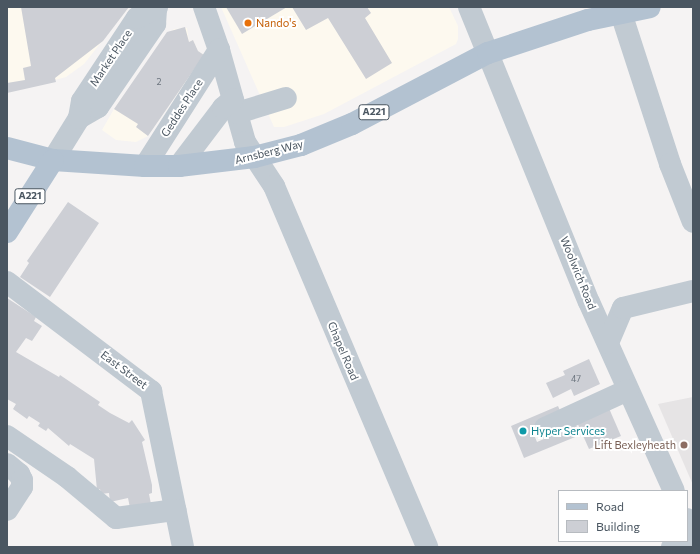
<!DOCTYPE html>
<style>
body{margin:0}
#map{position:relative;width:700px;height:554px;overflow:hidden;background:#f5f3f3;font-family:Commissioner,sans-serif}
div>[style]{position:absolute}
.commercial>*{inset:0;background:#fdf9ef}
.education>*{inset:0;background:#e6e4e5}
.building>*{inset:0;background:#cdcfd5}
.minor>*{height:22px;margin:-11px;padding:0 11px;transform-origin:11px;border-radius:11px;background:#c1cad2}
.major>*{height:22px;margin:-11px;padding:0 11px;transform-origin:11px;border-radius:11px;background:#b3c2d1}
.dots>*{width:11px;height:11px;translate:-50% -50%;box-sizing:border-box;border:2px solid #fff;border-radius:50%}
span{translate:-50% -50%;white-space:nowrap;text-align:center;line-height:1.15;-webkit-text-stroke:4px #fff;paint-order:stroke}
.number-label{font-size:9px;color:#6b747e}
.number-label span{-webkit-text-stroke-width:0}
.shield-label span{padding:1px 3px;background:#fff;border:1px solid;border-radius:3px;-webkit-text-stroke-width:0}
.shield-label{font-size:10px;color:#4a5661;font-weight:700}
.food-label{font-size:11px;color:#c56008}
.left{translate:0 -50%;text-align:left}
.street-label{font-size:11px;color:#4a5661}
.culture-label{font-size:11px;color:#0d838f}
.education-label{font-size:11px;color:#785e54}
.right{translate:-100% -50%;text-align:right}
.frame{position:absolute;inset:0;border:8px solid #4a5661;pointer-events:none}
.legend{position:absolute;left:558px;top:490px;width:130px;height:52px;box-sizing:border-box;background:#fff;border:1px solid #b7bbc0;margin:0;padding:5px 7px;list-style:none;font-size:12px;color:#4a5661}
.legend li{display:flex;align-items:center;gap:8px;height:20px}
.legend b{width:20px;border:1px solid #b7bbc0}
</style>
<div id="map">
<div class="commercial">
<i style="clip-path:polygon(7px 7px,129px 7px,84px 64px,66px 77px,7px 93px)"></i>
<i style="clip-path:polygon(221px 7px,449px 7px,458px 26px,458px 39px,456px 44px,324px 114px,284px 127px,274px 127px)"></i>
<i style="clip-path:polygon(187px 28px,189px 42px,193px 40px,198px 51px,204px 55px,148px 136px,136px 142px,116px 140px,102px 130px,114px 109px,169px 33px,174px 29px)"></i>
</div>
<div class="education">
<i style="clip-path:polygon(693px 397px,693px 485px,658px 404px)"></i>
</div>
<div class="building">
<i style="clip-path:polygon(21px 7px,129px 7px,103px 41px,55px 78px,56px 82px,7px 93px,7px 83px,25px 80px,23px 68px,31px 66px)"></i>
<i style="clip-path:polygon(226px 7px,287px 7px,242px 34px)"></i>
<i style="clip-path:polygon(292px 7px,367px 7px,371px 13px,365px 18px,392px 63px,366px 79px,328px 18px,306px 30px)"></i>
<i style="clip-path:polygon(185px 27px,189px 42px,193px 40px,198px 51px,204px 55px,148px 136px,136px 127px,138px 124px,114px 109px,167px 32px)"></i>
<i style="clip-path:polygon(68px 202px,99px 223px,50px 297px,20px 277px,29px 263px,27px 261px)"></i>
<i style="clip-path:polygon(7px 298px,36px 317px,34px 321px,42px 326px,32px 341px,26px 338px,16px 352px,59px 377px,60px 375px,100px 402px,98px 405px,110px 413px,129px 423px,132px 420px,145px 440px,142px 442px,152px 485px,152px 493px,149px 494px,151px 504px,130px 508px,128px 498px,110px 502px,109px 493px,101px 494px,100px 489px,97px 490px,94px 459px,70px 444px,69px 446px,48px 428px,46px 431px,38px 426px,40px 423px,29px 416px,27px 419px,13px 409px,16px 404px,7px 399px)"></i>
<i style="clip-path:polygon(589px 359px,600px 384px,574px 396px,571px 389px,553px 398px,546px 383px,565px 375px,563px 371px)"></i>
<i style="clip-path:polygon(558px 406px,562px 415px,531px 428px,537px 442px,576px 425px,580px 435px,524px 458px,511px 426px)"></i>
<i style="clip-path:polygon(608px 406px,621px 436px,589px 449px,576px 420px)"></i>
</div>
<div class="minor">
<i style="left:204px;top:7px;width:46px;rotate:70.8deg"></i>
<i style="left:219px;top:50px;width:96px;rotate:74.2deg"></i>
<i style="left:245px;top:142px;width:53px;rotate:56.6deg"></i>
<i style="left:274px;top:186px;width:392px;rotate:67deg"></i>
<i style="left:469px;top:7px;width:318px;rotate:67.9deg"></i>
<i style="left:589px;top:302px;width:207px;rotate:65.8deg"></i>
<i style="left:621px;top:13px;width:159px;rotate:72deg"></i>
<i style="left:670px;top:164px;width:62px;rotate:68.4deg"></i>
<i style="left:237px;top:113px;width:51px;rotate:-17deg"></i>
<i style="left:79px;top:118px;width:22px;rotate:-30deg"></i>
<i style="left:98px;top:107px;width:101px;rotate:-55.5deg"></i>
<i style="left:155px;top:24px;width:15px;rotate:-86deg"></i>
<i style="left:53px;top:160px;width:49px;rotate:-58.2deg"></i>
<i style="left:79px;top:118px;width:17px;rotate:-80deg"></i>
<i style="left:82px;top:101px;width:100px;rotate:-56.5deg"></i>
<i style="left:137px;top:18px;width:23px;rotate:-29deg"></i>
<i style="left:145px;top:166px;width:138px;rotate:-57.5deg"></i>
<i style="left:179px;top:166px;width:73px;rotate:-52.8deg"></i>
<i style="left:223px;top:108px;width:13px;rotate:-42deg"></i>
<i style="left:7px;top:282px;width:181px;rotate:37.1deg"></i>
<i style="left:151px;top:391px;width:159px;rotate:78.4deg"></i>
<i style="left:608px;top:343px;width:38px;rotate:-67deg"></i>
<i style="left:623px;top:308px;width:72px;rotate:-13.7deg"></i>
<i style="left:545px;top:428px;width:91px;rotate:-24.6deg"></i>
<i style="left:7px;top:436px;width:73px;rotate:34.3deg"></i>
<i style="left:67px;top:477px;width:64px;rotate:39.9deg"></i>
<i style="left:116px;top:518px;width:60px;rotate:-7.7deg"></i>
<i style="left:7px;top:464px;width:16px;rotate:40deg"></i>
<i style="left:19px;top:474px;width:7px;rotate:63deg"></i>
<i style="left:22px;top:480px;width:7px;rotate:90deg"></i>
<i style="left:22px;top:487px;width:27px;rotate:123deg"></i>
<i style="left:687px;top:519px;width:14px;rotate:65deg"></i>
<i style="left:672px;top:547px;width:15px;rotate:-23deg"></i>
</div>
<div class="major">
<i style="left:7px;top:148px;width:48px;rotate:14.6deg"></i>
<i style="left:53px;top:160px;width:92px;rotate:3.7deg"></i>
<i style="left:145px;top:166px;width:34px"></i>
<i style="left:179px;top:166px;width:76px;rotate:-6.8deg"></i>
<i style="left:254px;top:157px;width:49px;rotate:-14.3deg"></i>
<i style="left:301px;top:145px;width:55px;rotate:-22.4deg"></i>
<i style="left:352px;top:124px;width:153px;rotate:-27.6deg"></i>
<i style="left:488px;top:53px;width:105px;rotate:-18.3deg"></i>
<i style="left:588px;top:20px;width:63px;rotate:-11.8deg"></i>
<i style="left:7px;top:232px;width:85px;rotate:-57.4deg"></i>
</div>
<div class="dots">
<i style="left:248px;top:23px;background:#e8710a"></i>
<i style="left:523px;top:431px;background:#0f9aa8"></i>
<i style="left:684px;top:445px;background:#8d6e63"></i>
</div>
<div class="number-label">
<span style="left:159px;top:82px">2</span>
<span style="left:576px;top:379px">47</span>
</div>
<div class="shield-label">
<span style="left:374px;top:112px">A221</span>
<span style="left:30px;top:196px">A221</span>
</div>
<div class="food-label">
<span class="left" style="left:256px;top:23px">Nando's</span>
</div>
<div class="street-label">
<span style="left:111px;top:58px;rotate:-56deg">Market Place</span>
<span style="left:182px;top:108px;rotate:-57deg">Geddes Place</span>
<span style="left:269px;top:152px;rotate:-14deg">Arnsberg Way</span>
<span style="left:578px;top:273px;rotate:68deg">Woolwich Road</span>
<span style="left:343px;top:351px;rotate:67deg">Chapel Road</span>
<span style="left:124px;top:370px;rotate:37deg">East Street</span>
</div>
<div class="culture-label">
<span class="left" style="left:531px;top:431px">Hyper Services</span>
</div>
<div class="education-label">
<span class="right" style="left:676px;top:445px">Lift Bexleyheath</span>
</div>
<div class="frame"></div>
<ul class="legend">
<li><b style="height:5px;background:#b3c2d1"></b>Road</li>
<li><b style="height:11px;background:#cdcfd5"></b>Building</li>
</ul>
</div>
